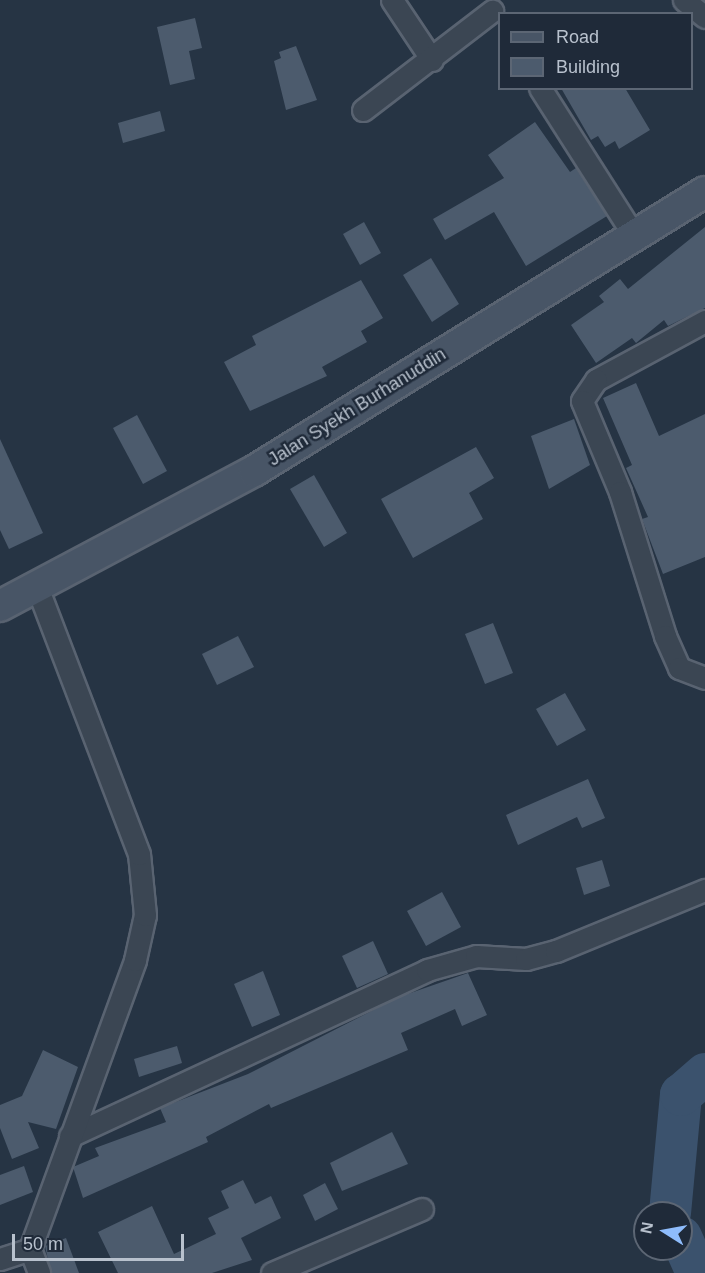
<!DOCTYPE html>
<style>
body{margin:0}
#map{position:relative;width:705px;height:1273px;overflow:hidden;background:#263444;font-family:Helvetica,sans-serif}
div>[style]{position:absolute}
.river>*{height:42px;margin:-21px;padding:0 21px;transform-origin:21px;border-radius:21px;background:#3b526d}
.building>*{inset:0;background:#4c5b6d}
.roads{filter:drop-shadow(2px 0 #596371) drop-shadow(-2px 0 #596371) drop-shadow(0 2px #596371) drop-shadow(0 -2px #596371)}
.street>*{height:21px;margin:-10.5px;padding:0 10.5px;transform-origin:10.5px;border-radius:10.5px;background:#3b4653}
.secondary>*{height:30px;margin:-15px;padding:0 15px;transform-origin:15px;border-radius:15px;background:#485566}
span{translate:-50% -50%;white-space:nowrap;text-align:center;line-height:1.15;-webkit-text-stroke:5px #1f2a39;paint-order:stroke}
.street-label{font-size:18px;color:#b8c1cd}
.legend{position:absolute;left:498px;top:12px;width:195px;height:78px;box-sizing:border-box;background:#1f2a39;border:2px solid #5c6674;margin:0;padding:8px 10px;list-style:none;font-size:18px;color:#b8c1cd}
.legend li{display:flex;align-items:center;gap:12px;height:30px}
.legend b{width:30px;border:2px solid #5c6674}
.north{position:absolute;left:633px;top:1201px;width:60px;height:60px;box-sizing:border-box;background:#1f2a39;border:2px solid #5c6674;border-radius:50%;rotate:281deg;font-size:16px;font-weight:700;line-height:24px;text-align:center;color:#b8c1cd}
.north::after{content:'';display:block;margin:auto;width:21px;height:27px;background:#8ebcfc;clip-path:polygon(50% 0,100% 100%,50% 72%,0 100%)}
.scale{position:absolute;left:12px;top:1234px;width:172px;height:27px;box-sizing:border-box;border:3px solid #b8c1cd;border-top:0;padding-left:8px;font-size:18px;line-height:21px;white-space:nowrap;color:#b8c1cd;-webkit-text-stroke:4px #1f2a39;paint-order:stroke}
</style>
<div id="map">
<div class="river">
<i style="left:670px;top:1213px;width:119px;rotate:-84.7deg"></i>
<i style="left:681px;top:1095px;width:32px;rotate:-41deg"></i>
<i style="left:681px;top:1237px;width:39px;rotate:66deg"></i>
</div>
<div class="building">
<i style="clip-path:polygon(195px 18px,202px 48px,189px 51px,195px 79px,170px 85px,157px 27px)"></i>
<i style="clip-path:polygon(296px 46px,317px 100px,286px 110px,274px 61px,281px 58px,279px 52px)"></i>
<i style="clip-path:polygon(561px 88px,625px 88px,650px 130px,619px 149px,615px 141px,605px 147px,598px 136px,591px 140px)"></i>
<i style="clip-path:polygon(160px 111px,165px 131px,123px 143px,118px 123px)"></i>
<i style="clip-path:polygon(535px 122px,570px 172px,576px 168px,607px 216px,526px 266px,494px 212px,445px 240px,433px 219px,504px 178px,488px 155px)"></i>
<i style="clip-path:polygon(364px 222px,381px 253px,360px 265px,343px 234px)"></i>
<i style="clip-path:polygon(705px 227px,705px 308px,668px 326px,664px 320px,636px 343px,632px 338px,596px 363px,571px 325px,604px 302px,599px 296px,620px 279px,628px 289px)"></i>
<i style="clip-path:polygon(431px 258px,459px 304px,432px 322px,403px 275px)"></i>
<i style="clip-path:polygon(361px 280px,383px 318px,361px 331px,367px 342px,322px 367px,327px 376px,250px 411px,224px 362px,256px 345px,252px 336px)"></i>
<i style="clip-path:polygon(636px 383px,659px 436px,705px 414px,705px 557px,663px 574px,642px 519px,648px 517px,626px 468px,632px 465px,603px 398px)"></i>
<i style="clip-path:polygon(137px 415px,167px 471px,143px 484px,113px 428px)"></i>
<i style="clip-path:polygon(574px 419px,590px 465px,549px 489px,531px 436px)"></i>
<i style="clip-path:polygon(0 439px,43px 533px,9px 549px,0 530px)"></i>
<i style="clip-path:polygon(476px 447px,494px 478px,469px 493px,483px 519px,413px 558px,381px 499px)"></i>
<i style="clip-path:polygon(314px 475px,347px 533px,324px 547px,290px 489px)"></i>
<i style="clip-path:polygon(493px 623px,513px 673px,485px 684px,465px 634px)"></i>
<i style="clip-path:polygon(238px 636px,254px 667px,217px 685px,202px 654px)"></i>
<i style="clip-path:polygon(565px 693px,586px 730px,557px 746px,536px 709px)"></i>
<i style="clip-path:polygon(588px 779px,605px 818px,582px 828px,577px 817px,518px 845px,506px 815px)"></i>
<i style="clip-path:polygon(602px 860px,610px 886px,584px 895px,576px 868px)"></i>
<i style="clip-path:polygon(442px 892px,461px 927px,426px 946px,407px 911px)"></i>
<i style="clip-path:polygon(373px 941px,388px 974px,357px 988px,342px 956px)"></i>
<i style="clip-path:polygon(263px 971px,280px 1015px,252px 1027px,234px 984px)"></i>
<i style="clip-path:polygon(468px 973px,487px 1015px,462px 1026px,455px 1009px,401px 1033px,408px 1050px,271px 1108px,269px 1104px,206px 1137px,208px 1142px,83px 1198px,73px 1167px,99px 1156px,95px 1148px,166px 1122px,160px 1108px,248px 1074px,399px 997px)"></i>
<i style="clip-path:polygon(177px 1046px,182px 1063px,139px 1077px,134px 1059px)"></i>
<i style="clip-path:polygon(43px 1050px,78px 1067px,56px 1129px,28px 1122px,39px 1148px,12px 1159px,0 1128px,0 1105px,22px 1096px)"></i>
<i style="clip-path:polygon(392px 1132px,408px 1164px,342px 1191px,330px 1163px)"></i>
<i style="clip-path:polygon(24px 1166px,33px 1192px,0 1205px,0 1175px)"></i>
<i style="clip-path:polygon(243px 1180px,255px 1204px,271px 1196px,281px 1218px,241px 1238px,252px 1260px,212px 1273px,118px 1273px,98px 1232px,152px 1206px,174px 1254px,216px 1234px,208px 1218px,229px 1208px,221px 1191px)"></i>
<i style="clip-path:polygon(325px 1183px,338px 1209px,315px 1221px,303px 1195px)"></i>
<i style="clip-path:polygon(66px 1238px,79px 1273px,51px 1273px,45px 1246px)"></i>
</div>
<div class="roads">
<div class="street">
<i style="left:392px;top:0;width:72px;rotate:56.3deg"></i>
<i style="left:684px;top:0;width:27px;rotate:39deg"></i>
<i style="left:540px;top:88px;width:177px;rotate:57.5deg"></i>
<i style="left:363px;top:110px;width:163px;rotate:-37.5deg"></i>
<i style="left:705px;top:321px;width:124px;rotate:151.6deg"></i>
<i style="left:596px;top:380px;width:25px;rotate:124deg"></i>
<i style="left:582px;top:401px;width:99px;rotate:67.3deg"></i>
<i style="left:620px;top:492px;width:151px;rotate:72.6deg"></i>
<i style="left:665px;top:636px;width:35px;rotate:66deg"></i>
<i style="left:679px;top:668px;width:28px;rotate:21deg"></i>
<i style="left:70px;top:1136px;width:394px;rotate:-24.9deg"></i>
<i style="left:427px;top:970px;width:51px;rotate:-15.9deg"></i>
<i style="left:476px;top:956px;width:50px;rotate:3.4deg"></i>
<i style="left:526px;top:959px;width:31px;rotate:-15deg"></i>
<i style="left:556px;top:951px;width:161px;rotate:-22.3deg"></i>
<i style="left:30px;top:1249px;width:26px;rotate:69deg"></i>
<i style="left:0;top:1259px;width:32px;rotate:-18deg"></i>
<i style="left:30px;top:1249px;width:307px;rotate:-70deg"></i>
<i style="left:135px;top:960px;width:46px;rotate:-77.5deg"></i>
<i style="left:145px;top:915px;width:61px;rotate:-95.6deg"></i>
<i style="left:139px;top:854px;width:284px;rotate:-110.9deg"></i>
<i style="left:272px;top:1273px;width:163px;rotate:-23.1deg"></i>
</div>
<div class="secondary">
<i style="left:0;top:606px;width:288px;rotate:-28deg"></i>
<i style="left:254px;top:471px;width:530px;rotate:-31.74deg"></i>
</div>
</div>
<div class="street-label">
<span style="left:357px;top:407px;rotate:-32deg">Jalan Syekh Burhanuddin</span>
</div>
<ul class="legend">
<li><b style="height:8px;background:#485566"></b>Road</li>
<li><b style="height:16px;background:#4c5b6d"></b>Building</li>
</ul>
<div class="north">N</div>
<div class="scale">50 m</div>
</div>
